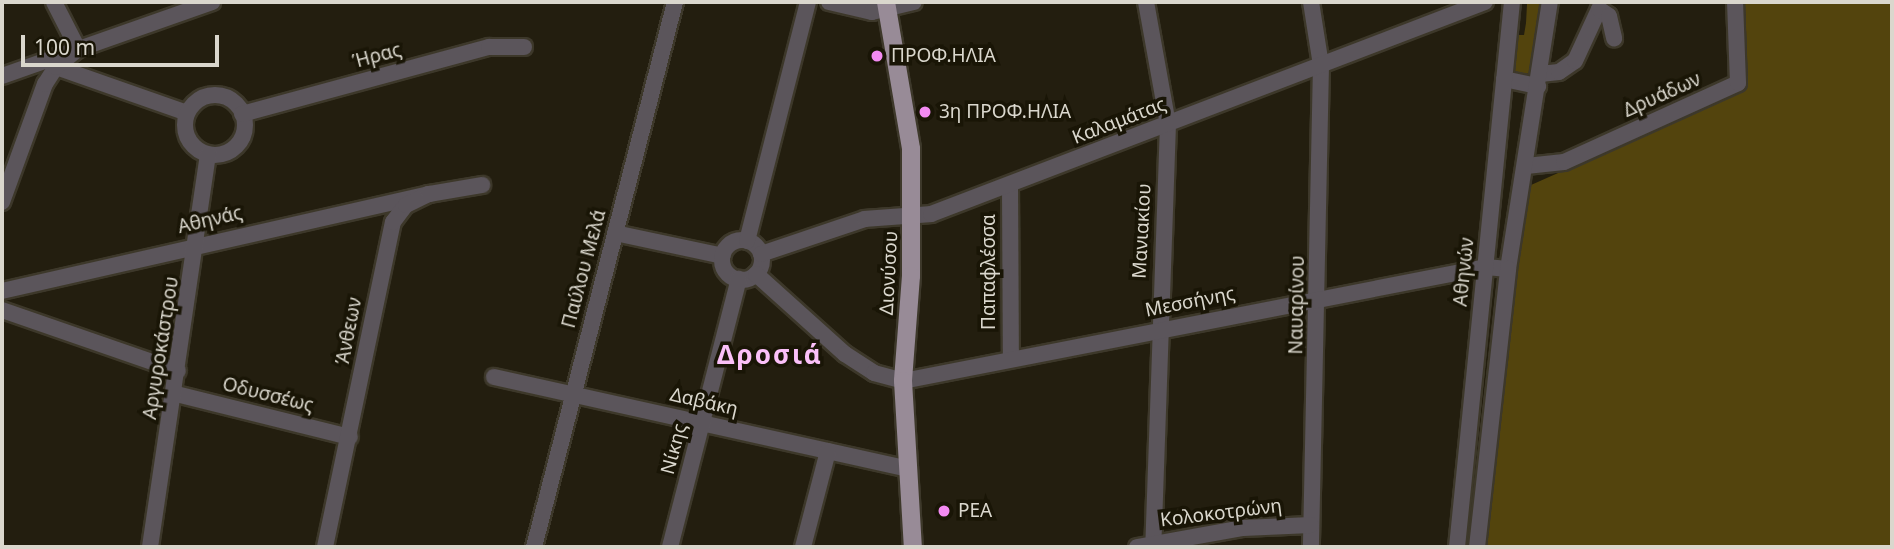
<!DOCTYPE html>
<meta charset="utf-8">
<style>
body{margin:0}
#map{position:relative;width:1894px;height:549px;overflow:hidden;background:#231e0f;font-family:"Noto Sans",sans-serif}
div>[style]{position:absolute}
.green>*{inset:0;background:#53440d}
.roads{filter:drop-shadow(2px 0 #3d382a) drop-shadow(-2px 0 #3d382a) drop-shadow(0 2px #3d382a) drop-shadow(0 -2px #3d382a)}
.minor>*{height:16px;margin:-8px;padding:0 8px;transform-origin:8px;border-radius:8px;background:#5b555b}
.minor>.ring{margin:-8px;padding:0;box-sizing:content-box;background:none;border:16px solid #5b555b;border-radius:50%}
.major>*{height:18px;margin:-9px;padding:0 9px;transform-origin:9px;border-radius:9px;background:#988b97}
.dots>*{width:19px;height:19px;translate:-50% -50%;box-sizing:border-box;border:4px solid #191506;border-radius:50%}
span{translate:-50% -50%;white-space:nowrap;text-align:center;line-height:1.15;-webkit-text-stroke:7px #191506;paint-order:stroke}
.street-label{font-size:19px;color:#dad7cd}
.poi-label{font-size:19px;color:#dad7cd}
.left{translate:0 -50%;text-align:left}
.district-label{font-size:26px;color:#fbc0f9;font-weight:700;letter-spacing:2px}
.frame{position:absolute;inset:0;border:4px solid #dad7cd;pointer-events:none}
.scale{position:absolute;left:21px;top:35px;width:198px;height:32px;box-sizing:border-box;border:4px solid #dad7cd;border-top:0;padding-left:9px;font-size:21px;line-height:24px;white-space:nowrap;color:#dad7cd;-webkit-text-stroke:5px #191506;paint-order:stroke}
</style>
<div id="map">
<div class="green">
<i style="clip-path:polygon(1519px 2px,1541px 2px,1531px 74px,1511px 72px,1515px 35px,1524px 35px,1526px 23px,1527px 4px)"></i>
<i style="clip-path:polygon(1742px 2px,1892px 2px,1892px 547px,1478px 547px,1491px 435px,1508px 362px,1511px 286px,1531px 185px,1745px 90px)"></i>
</div>
<div class="roads">
<div class="minor">
<i style="left:829px;top:2px;width:44px;rotate:13.1deg"></i>
<i style="left:872px;top:12px;width:43px;rotate:-13.4deg"></i>
<i style="left:1146px;top:2px;width:124px;rotate:79.8deg"></i>
<i style="left:1168px;top:124px;width:423px;rotate:92deg"></i>
<i style="left:1311px;top:2px;width:64px;rotate:81deg"></i>
<i style="left:1321px;top:65px;width:482px;rotate:91.2deg"></i>
<i style="left:56px;top:67px;width:139px;rotate:19.3deg"></i>
<i style="left:1540px;top:74px;width:19px;rotate:-6deg"></i>
<i style="left:1559px;top:72px;width:19px;rotate:-35deg"></i>
<i style="left:1575px;top:61px;width:57px;rotate:-65.2deg"></i>
<i style="left:1599px;top:9px;width:12px;rotate:35deg"></i>
<i style="left:1609px;top:16px;width:23px;rotate:77deg"></i>
<i style="left:2px;top:76px;width:223px;rotate:-19.4deg"></i>
<i style="left:1504px;top:79px;width:35px;rotate:12deg"></i>
<i class="ring" style="left:185px;top:95px;width:44px;height:44px"></i>
<i style="left:242px;top:114px;width:256px;rotate:-15.2deg"></i>
<i style="left:489px;top:47px;width:35px"></i>
<i style="left:1526px;top:166px;width:38px;rotate:-6deg"></i>
<i style="left:1564px;top:162px;width:191px;rotate:-24.4deg"></i>
<i style="left:1738px;top:83px;width:81px;rotate:-92.1deg"></i>
<i style="left:1010px;top:185px;width:174px;rotate:89.7deg"></i>
<i style="left:2px;top:202px;width:126px;rotate:-70deg"></i>
<i style="left:45px;top:84px;width:20px;rotate:-57deg"></i>
<i style="left:56px;top:67px;width:28px;rotate:-39deg"></i>
<i style="left:78px;top:49px;width:53px;rotate:-117.1deg"></i>
<i style="left:615px;top:233px;width:110px;rotate:12deg"></i>
<i class="ring" style="left:722px;top:240px;width:24px;height:24px"></i>
<i style="left:747px;top:241px;width:247px;rotate:-75.7deg"></i>
<i style="left:761px;top:254px;width:110px;rotate:-18.6deg"></i>
<i style="left:865px;top:219px;width:66px;rotate:-4.3deg"></i>
<i style="left:931px;top:214px;width:593px;rotate:-20.94deg"></i>
<i style="left:756px;top:274px;width:120px;rotate:42deg"></i>
<i style="left:845px;top:354px;width:35px;rotate:33deg"></i>
<i style="left:874px;top:373px;width:30px;rotate:15deg"></i>
<i style="left:903px;top:381px;width:594px;rotate:-11.06deg"></i>
<i style="left:1486px;top:267px;width:22px;rotate:5deg"></i>
<i style="left:1508px;top:269px;width:270px;rotate:-81.1deg"></i>
<i style="left:2px;top:291px;width:438px;rotate:-12.8deg"></i>
<i style="left:2px;top:310px;width:186px;rotate:19.1deg"></i>
<i style="left:494px;top:377px;width:421px;rotate:12.5deg"></i>
<i style="left:176px;top:394px;width:179px;rotate:13.9deg"></i>
<i style="left:150px;top:547px;width:397px;rotate:-81.6deg"></i>
<i style="left:325px;top:547px;width:332px;rotate:-78.2deg"></i>
<i style="left:393px;top:222px;width:21px;rotate:-53deg"></i>
<i style="left:406px;top:205px;width:25px;rotate:-26deg"></i>
<i style="left:429px;top:194px;width:54px;rotate:-9.6deg"></i>
<i style="left:534px;top:547px;width:563px;rotate:-75.49deg"></i>
<i style="left:670px;top:547px;width:277px;rotate:-75.6deg"></i>
<i style="left:803px;top:547px;width:99px;rotate:-75.4deg"></i>
<i style="left:1137px;top:547px;width:108px;rotate:-10.2deg"></i>
<i style="left:1243px;top:528px;width:68px;rotate:-2.5deg"></i>
<i style="left:1457px;top:547px;width:548px;rotate:-84.24deg"></i>
<i style="left:1477px;top:547px;width:280px;rotate:-83.6deg"></i>
</div>
<div class="major">
<i style="left:886px;top:2px;width:149px;rotate:80.3deg"></i>
<i style="left:911px;top:149px;width:127px;rotate:90deg"></i>
<i style="left:911px;top:276px;width:105px;rotate:94.4deg"></i>
<i style="left:903px;top:381px;width:166px;rotate:86.6deg"></i>
</div>
</div>
<div class="dots">
<i style="left:877px;top:56px;background:#f38af2"></i>
<i style="left:925px;top:112px;background:#f38af2"></i>
<i style="left:944px;top:511px;background:#f38af2"></i>
</div>
<div class="street-label">
<span style="left:377px;top:56px;rotate:-15deg">Ήρας</span>
<span style="left:1662px;top:95px;rotate:-24deg">Δρυάδων</span>
<span style="left:1119px;top:121px;rotate:-21deg">Καλαμάτας</span>
<span style="left:210px;top:220px;rotate:-13deg">Αθηνάς</span>
<span style="left:1142px;top:231px;rotate:-87deg">Μανιακίου</span>
<span style="left:584px;top:269px;rotate:-75deg">Παύλου Μελά</span>
<span style="left:989px;top:272px;rotate:-90deg">Παπαφλέσσα</span>
<span style="left:1464px;top:272px;rotate:-84deg">Αθηνών</span>
<span style="left:889px;top:273px;rotate:-87deg">Διονύσου</span>
<span style="left:1190px;top:302px;rotate:-11deg">Μεσσήνης</span>
<span style="left:1297px;top:305px;rotate:-89deg">Ναυαρίνου</span>
<span style="left:349px;top:331px;rotate:-79deg">Άνθεων</span>
<span style="left:161px;top:348px;rotate:-81deg">Αργυροκάστρου</span>
<span style="left:268px;top:395px;rotate:14deg">Οδυσσέως</span>
<span style="left:704px;top:402px;rotate:13deg">Δαβάκη</span>
<span style="left:674px;top:449px;rotate:-75deg">Νίκης</span>
<span style="left:1221px;top:513px;rotate:-7deg">Κολοκοτρώνη</span>
</div>
<div class="poi-label">
<span class="left" style="left:891px;top:56px">ΠΡΟΦ.ΗΛΙΑ</span>
<span class="left" style="left:939px;top:112px">3η ΠΡΟΦ.ΗΛΙΑ</span>
<span class="left" style="left:958px;top:511px">ΡΕΑ</span>
</div>
<div class="district-label">
<span style="left:770px;top:355px">Δροσιά</span>
</div>
<div class="frame"></div>
<div class="scale">100 m</div>
</div>
